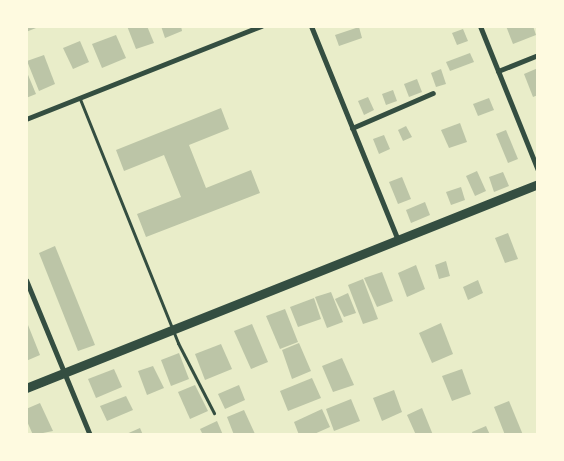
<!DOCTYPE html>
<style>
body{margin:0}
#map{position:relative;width:564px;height:461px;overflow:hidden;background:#e9edc9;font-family:"PT Serif",serif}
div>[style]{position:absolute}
.building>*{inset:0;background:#bcc5a7}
.service>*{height:3px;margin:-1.5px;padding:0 1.5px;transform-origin:1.5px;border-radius:1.5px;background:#344e41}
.minor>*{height:5px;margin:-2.5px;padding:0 2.5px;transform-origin:2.5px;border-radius:2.5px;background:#344e41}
.secondary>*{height:9px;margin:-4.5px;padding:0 4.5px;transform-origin:4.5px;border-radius:4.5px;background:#344e41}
span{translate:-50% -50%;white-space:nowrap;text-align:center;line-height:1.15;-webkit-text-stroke:5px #fefae0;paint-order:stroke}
.frame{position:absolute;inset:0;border:28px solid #fefae0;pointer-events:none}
</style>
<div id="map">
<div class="building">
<i style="clip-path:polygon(26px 26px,35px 26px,36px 28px,26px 32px)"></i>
<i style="clip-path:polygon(127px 26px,147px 26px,154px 43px,136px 49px)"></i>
<i style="clip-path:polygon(161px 26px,181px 26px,182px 31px,165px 38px)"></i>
<i style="clip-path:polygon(506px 26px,533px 26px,536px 35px,513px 44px)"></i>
<i style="clip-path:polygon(359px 27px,362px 38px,339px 46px,335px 35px)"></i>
<i style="clip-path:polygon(463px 29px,468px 41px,457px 45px,452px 33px)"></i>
<i style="clip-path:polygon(116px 35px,126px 58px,102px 68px,92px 44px)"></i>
<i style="clip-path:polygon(80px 41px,89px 62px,73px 69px,63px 48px)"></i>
<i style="clip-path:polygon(470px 53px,474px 62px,450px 71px,446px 62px)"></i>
<i style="clip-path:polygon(44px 55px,55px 84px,39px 91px,27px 61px)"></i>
<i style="clip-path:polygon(538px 68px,538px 95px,533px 97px,524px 74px)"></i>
<i style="clip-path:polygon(441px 69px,446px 84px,436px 87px,431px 73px)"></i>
<i style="clip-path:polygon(26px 70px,36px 94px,26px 98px)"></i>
<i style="clip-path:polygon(417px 79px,422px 92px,409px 97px,404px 84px)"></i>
<i style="clip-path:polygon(393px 90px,397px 101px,386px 105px,382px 94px)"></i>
<i style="clip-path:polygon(368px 97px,374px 110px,364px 115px,358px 101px)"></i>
<i style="clip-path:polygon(489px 98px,494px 110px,478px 116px,473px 104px)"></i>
<i style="clip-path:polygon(221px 108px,229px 129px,189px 145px,206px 188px,251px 170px,260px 193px,146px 237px,137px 214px,181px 197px,164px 155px,124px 171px,116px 150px)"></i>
<i style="clip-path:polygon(460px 123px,467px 142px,449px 148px,441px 130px)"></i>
<i style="clip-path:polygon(406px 126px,412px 137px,403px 141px,398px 130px)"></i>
<i style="clip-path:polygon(506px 130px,518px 159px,508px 163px,496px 134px)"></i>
<i style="clip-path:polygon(384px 135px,390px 149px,379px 154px,373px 139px)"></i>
<i style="clip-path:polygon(477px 171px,486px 191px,475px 196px,466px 176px)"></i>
<i style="clip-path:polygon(503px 172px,509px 186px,494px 192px,489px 177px)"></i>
<i style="clip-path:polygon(402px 177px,411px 199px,398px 204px,389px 182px)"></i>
<i style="clip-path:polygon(461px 187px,465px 200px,451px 205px,446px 192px)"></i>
<i style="clip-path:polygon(425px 202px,430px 215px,411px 223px,406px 210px)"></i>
<i style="clip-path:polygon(508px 233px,518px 259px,505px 263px,495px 238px)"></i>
<i style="clip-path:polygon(55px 246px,95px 345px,78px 351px,39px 253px)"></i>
<i style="clip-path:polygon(446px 261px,450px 276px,439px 279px,435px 265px)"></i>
<i style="clip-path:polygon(416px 265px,425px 289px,407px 297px,398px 273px)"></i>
<i style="clip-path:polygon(382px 272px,393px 301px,377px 307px,364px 278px)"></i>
<i style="clip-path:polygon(363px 279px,378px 319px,363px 324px,348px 285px)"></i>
<i style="clip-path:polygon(478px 280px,483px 293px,468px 300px,463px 287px)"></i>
<i style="clip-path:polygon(331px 292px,343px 322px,327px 328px,315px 297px)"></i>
<i style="clip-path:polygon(348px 293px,356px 313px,344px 317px,335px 299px)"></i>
<i style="clip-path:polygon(314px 298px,321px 319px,298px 327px,290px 307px)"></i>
<i style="clip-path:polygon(285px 309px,298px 342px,280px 349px,266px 316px)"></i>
<i style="clip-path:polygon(26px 320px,40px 355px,26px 361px)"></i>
<i style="clip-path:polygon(441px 323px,453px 354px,432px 363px,419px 333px)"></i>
<i style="clip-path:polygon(252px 324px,268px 362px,251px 369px,234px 331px)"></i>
<i style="clip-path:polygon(299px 343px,311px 371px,292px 379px,282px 350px)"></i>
<i style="clip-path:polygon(221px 344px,232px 369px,205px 380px,195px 354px)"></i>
<i style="clip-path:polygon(179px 353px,189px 379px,171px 386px,161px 360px)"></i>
<i style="clip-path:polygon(342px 358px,354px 385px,333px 392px,322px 366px)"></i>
<i style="clip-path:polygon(153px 366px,164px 388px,147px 395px,138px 371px)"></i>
<i style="clip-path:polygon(114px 369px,122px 387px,96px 398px,88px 379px)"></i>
<i style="clip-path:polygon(462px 369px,471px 394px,452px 401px,442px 376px)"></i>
<i style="clip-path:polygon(312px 378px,321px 398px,288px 411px,280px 391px)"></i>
<i style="clip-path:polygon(195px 385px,208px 411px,190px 419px,178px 392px)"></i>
<i style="clip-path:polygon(239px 385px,245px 400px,225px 409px,218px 394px)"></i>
<i style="clip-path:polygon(394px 390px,402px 412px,382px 421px,373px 398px)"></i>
<i style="clip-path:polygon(126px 396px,133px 410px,107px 421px,100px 406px)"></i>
<i style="clip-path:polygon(351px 399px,360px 421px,334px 431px,326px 409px)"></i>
<i style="clip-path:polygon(509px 401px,523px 435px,505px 435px,494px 407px)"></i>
<i style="clip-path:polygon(40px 403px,53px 431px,33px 435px,26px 419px,26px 409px)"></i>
<i style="clip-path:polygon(422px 408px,433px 435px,416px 435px,407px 415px)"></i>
<i style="clip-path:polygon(322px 409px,330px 427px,312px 435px,299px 435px,294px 422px)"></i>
<i style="clip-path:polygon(244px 410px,255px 434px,234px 435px,227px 417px)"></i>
<i style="clip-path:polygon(217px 421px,223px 435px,203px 435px,200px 429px)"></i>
<i style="clip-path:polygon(486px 426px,490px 435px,473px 435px,472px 432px)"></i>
<i style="clip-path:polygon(140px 428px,143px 435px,124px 435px)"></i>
</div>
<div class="service">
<i style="left:80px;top:99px;width:263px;rotate:68.1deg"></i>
<i style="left:178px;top:343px;width:79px;rotate:62.8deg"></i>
</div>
<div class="minor">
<i style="left:311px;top:26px;width:231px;rotate:67.9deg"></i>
<i style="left:480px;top:26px;width:155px;rotate:68.1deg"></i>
<i style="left:498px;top:71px;width:43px;rotate:-21.8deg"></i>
<i style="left:26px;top:119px;width:253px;rotate:-21.6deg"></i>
<i style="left:352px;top:128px;width:88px;rotate:-23.4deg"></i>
<i style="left:26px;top:280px;width:168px;rotate:67.6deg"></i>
</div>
<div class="secondary">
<i style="left:26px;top:388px;width:551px;rotate:-21.72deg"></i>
</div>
<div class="frame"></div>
</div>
